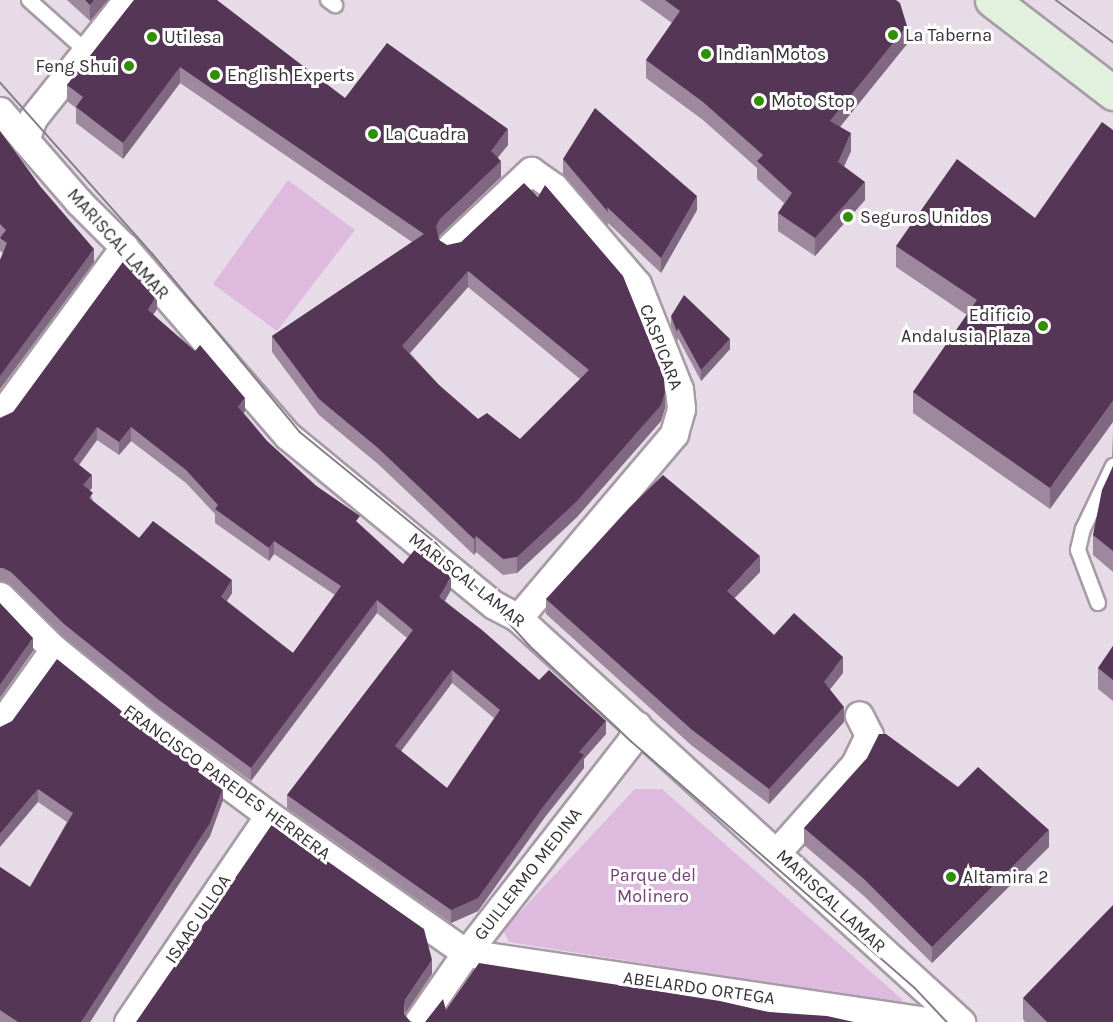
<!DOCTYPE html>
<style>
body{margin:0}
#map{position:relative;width:1113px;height:1022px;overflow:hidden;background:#e6dbe6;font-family:Karla,sans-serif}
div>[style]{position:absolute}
.green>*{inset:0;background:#ddbade}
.roads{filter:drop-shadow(2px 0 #a69ba6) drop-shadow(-2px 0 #a69ba6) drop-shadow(0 2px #a69ba6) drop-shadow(0 -2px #a69ba6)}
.service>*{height:14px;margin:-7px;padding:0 7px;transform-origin:7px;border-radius:7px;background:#fff}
.minor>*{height:27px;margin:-13.5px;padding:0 13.5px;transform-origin:13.5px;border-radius:13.5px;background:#fff}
.secondary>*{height:33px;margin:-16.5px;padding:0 16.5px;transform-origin:16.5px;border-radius:16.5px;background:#e1f1de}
.tram>*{height:1.5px;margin:-0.75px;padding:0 0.75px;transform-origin:0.75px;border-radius:0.75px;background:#867e86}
.wall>*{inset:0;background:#9e889e}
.shaded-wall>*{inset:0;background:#816882}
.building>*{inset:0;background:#563657}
.dots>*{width:16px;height:16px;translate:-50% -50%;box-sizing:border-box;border:3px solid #fff;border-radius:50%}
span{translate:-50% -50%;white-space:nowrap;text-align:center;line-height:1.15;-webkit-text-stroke:6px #fff;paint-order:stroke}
.poi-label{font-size:18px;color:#363136}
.left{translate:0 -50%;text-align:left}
.right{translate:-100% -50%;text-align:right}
.street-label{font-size:18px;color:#363136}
.park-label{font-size:18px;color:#714173}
</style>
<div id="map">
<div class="green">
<i style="clip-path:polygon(288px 180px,355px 230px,277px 331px,213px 284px)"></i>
<i style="clip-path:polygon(635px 789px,662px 789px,903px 1000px,902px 1004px,509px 942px,504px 932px,508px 925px)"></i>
</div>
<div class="roads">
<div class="service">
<i style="left:29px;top:0;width:76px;rotate:41.8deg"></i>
<i style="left:328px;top:0;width:9px;rotate:36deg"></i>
<i style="left:1098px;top:603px;width:57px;rotate:-110.7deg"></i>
<i style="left:1078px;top:550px;width:22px;rotate:-77deg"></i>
<i style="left:1083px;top:529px;width:70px;rotate:-64.5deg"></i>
</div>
<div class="minor">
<i style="left:0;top:111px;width:121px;rotate:49deg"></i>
<i style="left:79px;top:202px;width:64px;rotate:45deg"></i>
<i style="left:124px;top:247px;width:250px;rotate:49.1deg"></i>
<i style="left:288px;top:436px;width:266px;rotate:39.4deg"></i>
<i style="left:494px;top:605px;width:27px;rotate:28deg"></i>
<i style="left:518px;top:618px;width:600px;rotate:42.36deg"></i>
<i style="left:25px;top:140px;width:23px;rotate:-70deg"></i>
<i style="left:33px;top:118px;width:151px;rotate:-51.5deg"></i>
<i style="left:451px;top:246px;width:110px;rotate:-43.2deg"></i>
<i style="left:531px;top:171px;width:28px;rotate:35deg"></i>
<i style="left:554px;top:187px;width:128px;rotate:49.4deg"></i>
<i style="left:637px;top:284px;width:113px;rotate:68.2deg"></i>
<i style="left:679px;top:389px;width:20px;rotate:84deg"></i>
<i style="left:681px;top:409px;width:26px;rotate:106deg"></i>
<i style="left:674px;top:434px;width:241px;rotate:130.3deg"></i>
<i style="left:0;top:416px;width:210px;rotate:-53.7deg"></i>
<i style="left:0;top:596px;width:76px;rotate:44.5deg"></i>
<i style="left:54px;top:649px;width:122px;rotate:39deg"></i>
<i style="left:149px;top:726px;width:149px;rotate:36.6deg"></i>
<i style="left:269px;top:815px;width:241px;rotate:35deg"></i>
<i style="left:466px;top:953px;width:471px;rotate:8.4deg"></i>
<i style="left:0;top:725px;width:93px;rotate:-54.6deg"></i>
<i style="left:777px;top:852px;width:118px;rotate:-48.4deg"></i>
<i style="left:855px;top:764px;width:32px;rotate:-64deg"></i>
<i style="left:869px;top:735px;width:22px;rotate:-117deg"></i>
<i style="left:128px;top:1022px;width:250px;rotate:-55.7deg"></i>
<i style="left:418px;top:1022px;width:84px;rotate:-55.2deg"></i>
<i style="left:466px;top:953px;width:269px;rotate:-52.1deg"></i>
<i style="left:631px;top:741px;width:17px;rotate:-69deg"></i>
</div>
<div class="secondary">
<i style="left:992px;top:0;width:153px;rotate:37.5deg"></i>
</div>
</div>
<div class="tram">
<i style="left:1056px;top:0;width:71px;rotate:36.4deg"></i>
<i style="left:0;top:82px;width:229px;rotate:48.4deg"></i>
<i style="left:152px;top:253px;width:232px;rotate:50.4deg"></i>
<i style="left:300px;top:432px;width:176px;rotate:39.2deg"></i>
<i style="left:436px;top:543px;width:138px;rotate:47.6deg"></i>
<i style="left:529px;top:645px;width:140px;rotate:43.3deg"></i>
<i style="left:631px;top:741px;width:376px;rotate:41deg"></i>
<i style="left:915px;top:988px;width:47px;rotate:46.7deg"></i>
</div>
<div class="wall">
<i style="clip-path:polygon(67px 0,108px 0,90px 21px)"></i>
<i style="clip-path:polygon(evenodd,134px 0,345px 98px,508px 145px,498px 157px,501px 177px,440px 235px,438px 237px,439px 240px,665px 408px,661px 421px,577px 517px,517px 573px,503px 575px,476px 552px,474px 555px,378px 464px,319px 415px,272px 352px,272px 336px,412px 242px,180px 83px,123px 159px,76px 123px,76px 108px,67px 101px,67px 85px,134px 0,468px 287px,580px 379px,520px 439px,478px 419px,439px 385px,410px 353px,468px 287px)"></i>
<i style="clip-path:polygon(640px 0,896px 0,907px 44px,840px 127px,851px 151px,844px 166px,865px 200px,815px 256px,778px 231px,778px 213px,784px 203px,757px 179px,757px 168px,703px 120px,646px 78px,646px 60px,672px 23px)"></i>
<i style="clip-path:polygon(1102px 122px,1050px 509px,913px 413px,913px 392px,967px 315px,896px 267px,896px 246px,1035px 218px)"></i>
<i style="clip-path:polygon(0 131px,94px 262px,0 389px,0 260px,3px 253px,0 251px)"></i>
<i style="clip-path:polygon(563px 159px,697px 210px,661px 273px,608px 223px,608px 226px,563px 174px)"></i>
<i style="clip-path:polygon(evenodd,157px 309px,153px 314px,245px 411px,244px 413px,267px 441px,403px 564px,451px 590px,445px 601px,539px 680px,606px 734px,584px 759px,584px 768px,545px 817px,478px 911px,451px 923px,287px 808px,287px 795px,407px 638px,377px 613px,251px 781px,159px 714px,64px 637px,11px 585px,3px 581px,0 581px,0 418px,13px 412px,157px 309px,97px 440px,119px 455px,131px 441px,186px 483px,215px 514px,215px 523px,269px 561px,274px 554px,335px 595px,293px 653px,227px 601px,232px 593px,139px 538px,93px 501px,89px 490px,92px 488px,79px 465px,97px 440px,157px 309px,452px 683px,494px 718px,447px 788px,401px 751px,452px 683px)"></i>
<i style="clip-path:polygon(671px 316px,730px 349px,701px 381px,678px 338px,677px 342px,671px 326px)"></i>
<i style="clip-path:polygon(1113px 432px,1113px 457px,1112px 457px)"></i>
<i style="clip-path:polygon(1113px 466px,1113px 572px,1093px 555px,1093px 535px)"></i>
<i style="clip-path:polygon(760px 572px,734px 598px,774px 635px,843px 673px,830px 689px,844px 722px,769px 804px,691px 745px,546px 614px,546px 599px)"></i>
<i style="clip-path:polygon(1113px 646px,1113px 701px,1098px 689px,1098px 668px)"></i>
<i style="clip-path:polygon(0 727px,223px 800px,210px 836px,90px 1022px,0 1022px,0 867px,30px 887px,67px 822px,38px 802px)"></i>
<i style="clip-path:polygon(958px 787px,1049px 847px,932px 963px,864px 896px,804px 845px,804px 828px)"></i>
<i style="clip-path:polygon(1023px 998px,1113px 1022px,1025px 1022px,1023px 1019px)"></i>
</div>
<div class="shaded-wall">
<i style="clip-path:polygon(94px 0,108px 0,90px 21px,90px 5px)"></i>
<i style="clip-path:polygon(907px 26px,907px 44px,830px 139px,830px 121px)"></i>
<i style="clip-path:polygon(180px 67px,180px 83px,123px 159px,123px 143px)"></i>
<i style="clip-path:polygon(508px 129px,508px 145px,491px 166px,491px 151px)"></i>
<i style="clip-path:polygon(851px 133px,851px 151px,838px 180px,838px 162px)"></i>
<i style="clip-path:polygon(501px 161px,501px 177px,440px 235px,436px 242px,436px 226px,440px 219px)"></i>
<i style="clip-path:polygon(865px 182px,865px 200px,815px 256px,815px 238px)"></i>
<i style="clip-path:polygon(697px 196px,697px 210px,661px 273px,661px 258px)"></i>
<i style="clip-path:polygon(94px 249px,94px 262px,0 389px,0 376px)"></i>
<i style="clip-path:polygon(468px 271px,468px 287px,402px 362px,402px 346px)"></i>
<i style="clip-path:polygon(157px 295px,157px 309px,148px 323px,148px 310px)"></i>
<i style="clip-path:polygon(730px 339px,730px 349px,701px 381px,701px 370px)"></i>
<i style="clip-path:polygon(665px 392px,665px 408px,661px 421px,577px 517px,517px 573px,517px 557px)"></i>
<i style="clip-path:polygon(245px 398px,245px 411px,238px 420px,238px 407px)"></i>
<i style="clip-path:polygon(1113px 401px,1113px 422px,1050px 509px,1050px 488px)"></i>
<i style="clip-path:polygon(97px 427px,97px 440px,73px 473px,73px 460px)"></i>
<i style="clip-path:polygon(131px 427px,131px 441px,119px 455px,119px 442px)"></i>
<i style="clip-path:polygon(92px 475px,92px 488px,83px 499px,83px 485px)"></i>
<i style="clip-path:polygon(476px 536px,476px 552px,474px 555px,474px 539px)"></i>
<i style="clip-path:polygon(274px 541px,274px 554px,269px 561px,269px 548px)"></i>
<i style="clip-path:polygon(760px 556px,760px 572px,727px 606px,727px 591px)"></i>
<i style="clip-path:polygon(451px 577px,451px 590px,439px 610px,439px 597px)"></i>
<i style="clip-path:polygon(232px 580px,232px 593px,221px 610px,221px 597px)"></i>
<i style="clip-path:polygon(377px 600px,377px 613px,251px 781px,251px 768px)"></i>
<i style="clip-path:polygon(33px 638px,33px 651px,0 698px,0 685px)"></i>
<i style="clip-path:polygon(843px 657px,843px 673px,824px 697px,824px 682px)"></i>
<i style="clip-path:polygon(452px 670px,452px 683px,395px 759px,395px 746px)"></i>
<i style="clip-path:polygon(844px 707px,844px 722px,769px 804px,769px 789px)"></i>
<i style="clip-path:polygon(606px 721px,606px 734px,584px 759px,584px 768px,545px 817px,478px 911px,451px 923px,451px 910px,579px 752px)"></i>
<i style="clip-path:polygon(223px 787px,223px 800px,210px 836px,90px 1022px,81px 1022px)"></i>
<i style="clip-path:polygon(38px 789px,38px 802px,0 847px,0 834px)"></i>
<i style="clip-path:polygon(1049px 830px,1049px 847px,932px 963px,932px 947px)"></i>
<i style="clip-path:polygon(432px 960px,432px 974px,405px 1014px,404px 1022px,405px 1000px)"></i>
</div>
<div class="building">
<i style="clip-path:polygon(85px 0,94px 0,90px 5px)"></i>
<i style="clip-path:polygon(evenodd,134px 0,217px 0,345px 98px,387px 43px,508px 129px,491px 151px,501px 161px,440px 219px,436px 226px,439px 240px,447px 245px,461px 242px,524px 183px,538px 197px,545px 185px,623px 276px,664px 377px,665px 392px,661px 405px,577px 501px,517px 557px,503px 559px,476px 536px,474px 539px,378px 448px,319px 399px,272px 336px,424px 234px,180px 67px,123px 143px,76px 107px,83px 97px,67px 85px,134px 0,468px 271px,589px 370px,520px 439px,487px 413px,478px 419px,439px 385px,402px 346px,468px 271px)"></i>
<i style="clip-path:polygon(665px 0,896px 0,900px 3px,907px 26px,830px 121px,851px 133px,838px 162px,865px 182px,815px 238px,778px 213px,792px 193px,757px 161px,763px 155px,703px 102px,646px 60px,680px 11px)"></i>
<i style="clip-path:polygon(595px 108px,697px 196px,661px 258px,607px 207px,608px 212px,563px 159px)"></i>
<i style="clip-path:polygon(1102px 122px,1113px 130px,1113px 401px,1050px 488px,913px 392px,977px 300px,896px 246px,957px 159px,1035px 218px)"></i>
<i style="clip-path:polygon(0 131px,40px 186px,94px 249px,0 376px,0 260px,7px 243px,0 238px,6px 230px,0 224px)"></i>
<i style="clip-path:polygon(evenodd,125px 259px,157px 295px,148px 310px,195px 351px,200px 345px,245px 398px,238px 407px,267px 441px,315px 485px,360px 516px,356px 521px,403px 564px,416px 548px,451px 577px,439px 597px,482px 630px,539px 680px,549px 670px,606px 721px,579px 752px,584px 755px,545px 804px,478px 898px,451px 910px,287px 795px,413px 630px,377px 600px,251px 768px,159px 700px,64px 624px,11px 572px,3px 568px,0 568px,0 418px,13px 412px,125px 259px,97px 427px,119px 442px,131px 427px,186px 470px,218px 505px,215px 509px,269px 548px,274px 541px,341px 586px,293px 653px,221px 597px,232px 580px,153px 521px,139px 538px,89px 498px,93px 493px,83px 485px,92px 475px,73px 460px,97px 427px,125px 259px,452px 670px,500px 710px,447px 788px,395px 746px,452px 670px)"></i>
<i style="clip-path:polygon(684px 295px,730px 339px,701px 370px,678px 328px,677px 332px,671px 316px)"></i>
<i style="clip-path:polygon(1113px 466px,1113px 551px,1093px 535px,1102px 490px)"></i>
<i style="clip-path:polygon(663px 475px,760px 556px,727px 591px,774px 635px,794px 613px,843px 657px,824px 682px,844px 707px,769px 789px,691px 729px,546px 599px,629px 508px)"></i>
<i style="clip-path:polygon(0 603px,33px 638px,0 685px)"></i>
<i style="clip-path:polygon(1113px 646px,1113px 680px,1098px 668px)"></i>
<i style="clip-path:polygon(57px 659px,139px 725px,223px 787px,210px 823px,81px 1022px,18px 1022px,0 1010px,0 867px,30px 887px,73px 813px,38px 789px,0 834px,0 727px,12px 721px)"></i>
<i style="clip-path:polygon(879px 734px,886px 734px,958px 787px,978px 767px,1049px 830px,932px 947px,864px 879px,804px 828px,867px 758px)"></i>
<i style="clip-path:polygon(273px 823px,424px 929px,432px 960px,405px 1000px,404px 1014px,410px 1021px,412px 1022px,136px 1022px)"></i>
<i style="clip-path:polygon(1113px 905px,1113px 1022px,1047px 1022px,1023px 998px)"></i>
<i style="clip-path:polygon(479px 963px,720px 1001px,768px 1012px,827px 1016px,854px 1022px,425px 1022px,443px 999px,446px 1010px)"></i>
</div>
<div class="dots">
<i style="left:893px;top:35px;background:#2f8f05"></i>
<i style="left:152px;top:37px;background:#2f8f05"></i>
<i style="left:706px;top:54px;background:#2f8f05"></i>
<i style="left:129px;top:66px;background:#2f8f05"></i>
<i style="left:215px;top:75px;background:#2f8f05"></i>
<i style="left:759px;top:101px;background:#2f8f05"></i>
<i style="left:373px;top:134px;background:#2f8f05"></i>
<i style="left:848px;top:217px;background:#2f8f05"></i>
<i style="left:1043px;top:326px;background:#2f8f05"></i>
<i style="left:951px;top:877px;background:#2f8f05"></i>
</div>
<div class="poi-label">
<span class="left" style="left:905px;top:35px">La Taberna</span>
<span class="left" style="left:164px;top:37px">Utilesa</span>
<span class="left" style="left:718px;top:54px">Indian Motos</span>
<span class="right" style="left:117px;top:66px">Feng Shui</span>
<span class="left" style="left:227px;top:75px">English Experts</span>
<span class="left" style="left:771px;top:101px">Moto Stop</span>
<span class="left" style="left:385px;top:134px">La Cuadra</span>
<span class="left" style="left:860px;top:217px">Seguros Unidos</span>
<span class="right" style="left:1031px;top:326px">Edificio<br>Andalusia Plaza</span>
<span class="left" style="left:963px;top:877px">Altamira 2</span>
</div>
<div class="street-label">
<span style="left:118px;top:244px;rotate:48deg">MARISCAL LAMAR</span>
<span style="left:661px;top:347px;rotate:69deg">CASPICARA</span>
<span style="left:467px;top:580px;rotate:38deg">MARISCAL LAMAR</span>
<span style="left:227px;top:782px;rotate:36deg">FRANCISCO PAREDES HERRERA</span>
<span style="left:528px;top:874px;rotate:-52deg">GUILLERMO MEDINA</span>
<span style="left:831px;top:901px;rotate:43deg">MARISCAL LAMAR</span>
<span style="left:198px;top:919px;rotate:-56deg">ISAAC ULLOA</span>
<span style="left:699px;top:988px;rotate:8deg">ABELARDO ORTEGA</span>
</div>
<div class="park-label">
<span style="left:653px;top:886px">Parque del<br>Molinero</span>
</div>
</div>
